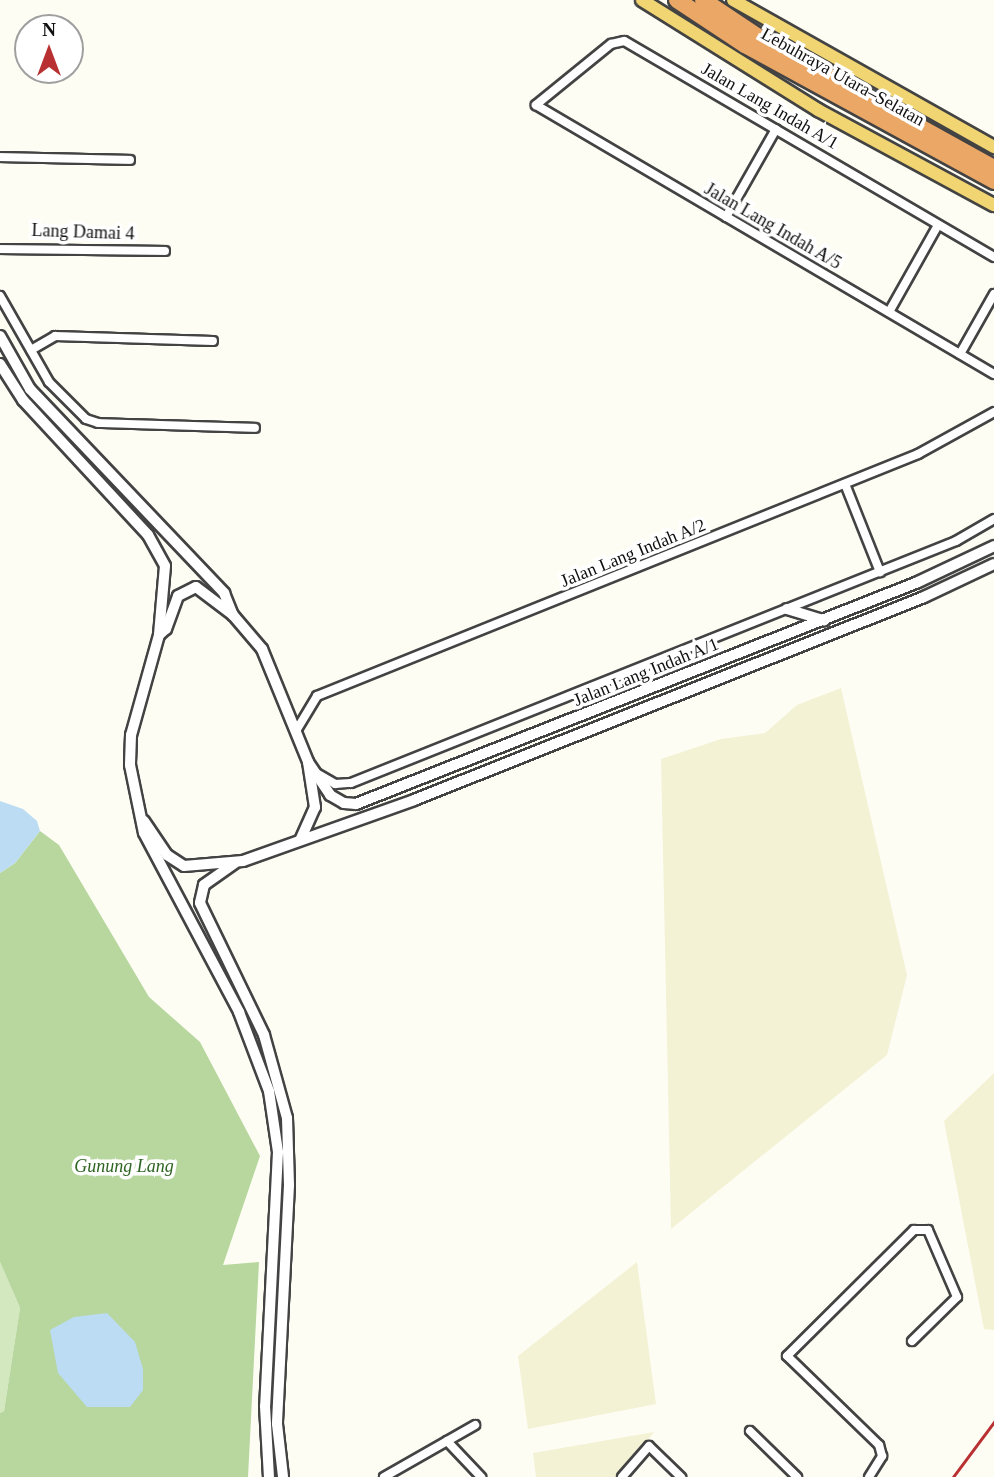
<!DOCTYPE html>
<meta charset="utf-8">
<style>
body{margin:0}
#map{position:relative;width:994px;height:1477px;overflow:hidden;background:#fefdf4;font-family:"Times New Roman",serif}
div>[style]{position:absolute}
.farmland>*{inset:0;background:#f3f2d5}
.green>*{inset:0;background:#d3e8bf}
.forest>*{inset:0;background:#b7d79f}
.water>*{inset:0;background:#bbdcf3}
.roads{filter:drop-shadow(2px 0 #434343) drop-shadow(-2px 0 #434343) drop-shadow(0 2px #434343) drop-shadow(0 -2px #434343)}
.minor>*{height:8px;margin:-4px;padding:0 4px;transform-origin:4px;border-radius:4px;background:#fff}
.tertiary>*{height:10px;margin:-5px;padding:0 5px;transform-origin:5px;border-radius:5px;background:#fff}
.primary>*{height:12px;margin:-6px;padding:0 6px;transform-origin:6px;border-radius:6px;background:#f0d572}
.motorway>*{height:16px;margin:-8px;padding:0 8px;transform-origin:8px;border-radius:8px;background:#eba765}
.rail>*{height:2.5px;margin:-1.25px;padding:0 1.25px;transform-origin:1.25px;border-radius:1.25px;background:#b93032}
span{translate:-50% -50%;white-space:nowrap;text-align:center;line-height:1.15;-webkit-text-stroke:7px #fff;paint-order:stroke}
.street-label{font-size:18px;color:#101010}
.park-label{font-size:18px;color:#2f6523;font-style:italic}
.north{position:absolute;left:14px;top:14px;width:70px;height:70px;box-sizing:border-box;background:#fff;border:2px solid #9f9f9f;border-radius:50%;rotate:0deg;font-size:19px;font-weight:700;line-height:28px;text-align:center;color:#101010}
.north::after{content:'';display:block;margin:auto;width:24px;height:32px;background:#b93032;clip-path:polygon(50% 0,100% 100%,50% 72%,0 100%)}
</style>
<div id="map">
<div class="farmland">
<i style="clip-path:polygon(841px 688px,907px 975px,887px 1055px,671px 1229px,661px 759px,721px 739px,765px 733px,797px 705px)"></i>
<i style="clip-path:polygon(994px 1073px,994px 1330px,984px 1329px,944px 1121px)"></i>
<i style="clip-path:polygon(637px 1262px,656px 1404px,528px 1429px,518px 1356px)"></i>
<i style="clip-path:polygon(654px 1432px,619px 1477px,536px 1477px,533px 1453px)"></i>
</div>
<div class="green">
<i style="clip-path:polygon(0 1262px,20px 1308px,4px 1411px,0 1413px)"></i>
</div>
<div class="forest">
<i style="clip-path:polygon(40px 831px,59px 845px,149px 997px,200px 1042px,260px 1156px,223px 1265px,259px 1262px,248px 1477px,0 1477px,0 1413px,4px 1411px,20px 1308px,0 1262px,0 873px,15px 863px)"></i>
</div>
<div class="water">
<i style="clip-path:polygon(0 801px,23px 809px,37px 821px,40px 831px,15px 863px,0 873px)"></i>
<i style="clip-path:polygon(107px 1313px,135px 1342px,143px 1369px,143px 1390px,130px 1407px,87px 1407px,58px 1373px,50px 1330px,74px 1317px)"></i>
</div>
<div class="roads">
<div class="minor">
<i style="left:0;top:157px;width:130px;rotate:1.3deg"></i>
<i style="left:726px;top:217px;width:101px;rotate:-60.4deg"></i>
<i style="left:0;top:249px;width:165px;rotate:0.7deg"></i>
<i style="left:994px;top:257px;width:428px;rotate:-149.7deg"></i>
<i style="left:624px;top:41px;width:13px;rotate:167deg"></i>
<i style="left:611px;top:44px;width:97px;rotate:140.9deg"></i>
<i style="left:536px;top:105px;width:531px;rotate:30.43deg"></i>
<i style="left:0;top:296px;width:99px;rotate:60.3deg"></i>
<i style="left:49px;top:382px;width:52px;rotate:45deg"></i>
<i style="left:86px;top:419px;width:13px;rotate:18deg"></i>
<i style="left:98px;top:423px;width:157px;rotate:1.8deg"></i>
<i style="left:889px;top:312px;width:100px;rotate:-60.6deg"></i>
<i style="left:31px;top:350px;width:28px;rotate:-30deg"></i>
<i style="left:55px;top:336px;width:158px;rotate:1.8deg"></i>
<i style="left:960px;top:354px;width:69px;rotate:-60.5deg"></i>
<i style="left:845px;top:484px;width:95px;rotate:68.3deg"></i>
<i style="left:296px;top:731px;width:41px;rotate:-59deg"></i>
<i style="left:317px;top:696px;width:648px;rotate:-21.93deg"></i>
<i style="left:918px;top:454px;width:87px;rotate:-28.9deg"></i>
<i style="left:318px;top:774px;width:20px;rotate:30deg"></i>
<i style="left:335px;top:784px;width:16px;rotate:-4deg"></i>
<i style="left:351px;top:783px;width:652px;rotate:-21.8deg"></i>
<i style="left:956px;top:541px;width:44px;rotate:-30.1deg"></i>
<i style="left:750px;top:1431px;width:66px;rotate:44.4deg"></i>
<i style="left:447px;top:1441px;width:50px;rotate:46.6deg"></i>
<i style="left:384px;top:1477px;width:105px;rotate:-29.7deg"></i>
<i style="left:622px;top:1477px;width:41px;rotate:-48.9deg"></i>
<i style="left:649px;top:1446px;width:45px;rotate:44.1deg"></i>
<i style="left:869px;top:1477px;width:25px;rotate:-58deg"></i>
<i style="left:882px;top:1456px;width:11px;rotate:-105deg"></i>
<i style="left:879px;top:1445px;width:128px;rotate:-135.9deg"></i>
<i style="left:787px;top:1356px;width:179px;rotate:-44.8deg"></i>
<i style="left:914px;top:1230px;width:14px"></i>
<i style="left:928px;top:1230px;width:73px;rotate:66.6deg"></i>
<i style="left:957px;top:1297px;width:63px;rotate:135.6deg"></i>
</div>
<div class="tertiary">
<i style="left:0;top:336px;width:61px;rotate:60.5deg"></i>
<i style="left:30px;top:389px;width:282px;rotate:46.4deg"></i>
<i style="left:224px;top:593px;width:24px;rotate:68deg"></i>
<i style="left:0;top:364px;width:43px;rotate:57.4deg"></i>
<i style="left:23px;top:400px;width:184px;rotate:47.2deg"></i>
<i style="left:148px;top:535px;width:35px;rotate:61deg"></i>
<i style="left:165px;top:566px;width:69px;rotate:95deg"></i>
<i style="left:159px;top:635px;width:104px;rotate:105.6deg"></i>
<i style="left:131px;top:735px;width:30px;rotate:92deg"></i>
<i style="left:130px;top:765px;width:69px;rotate:78.4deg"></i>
<i style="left:144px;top:833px;width:203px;rotate:62deg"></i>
<i style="left:239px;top:1012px;width:85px;rotate:69.2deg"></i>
<i style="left:269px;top:1091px;width:62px;rotate:81.6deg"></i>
<i style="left:278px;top:1152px;width:254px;rotate:92.9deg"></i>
<i style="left:265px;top:1406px;width:71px;rotate:86.8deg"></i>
<i style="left:787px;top:609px;width:39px;rotate:17deg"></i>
<i style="left:159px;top:635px;width:9px;rotate:-41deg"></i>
<i style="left:166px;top:629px;width:35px;rotate:-70deg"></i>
<i style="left:178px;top:596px;width:20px;rotate:-27deg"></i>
<i style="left:196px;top:587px;width:46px;rotate:37.1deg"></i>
<i style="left:233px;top:615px;width:45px;rotate:49.5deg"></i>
<i style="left:262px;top:649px;width:122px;rotate:67.8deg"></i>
<i style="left:308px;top:762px;width:46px;rotate:81.2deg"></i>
<i style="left:315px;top:807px;width:36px;rotate:114deg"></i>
<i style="left:308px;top:762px;width:40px;rotate:56deg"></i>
<i style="left:330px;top:795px;width:16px;rotate:30deg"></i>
<i style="left:344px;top:803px;width:12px;rotate:5deg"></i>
<i style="left:356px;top:804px;width:604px;rotate:-21.55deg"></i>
<i style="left:918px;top:582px;width:84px;rotate:-25.3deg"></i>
<i style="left:144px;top:821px;width:41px;rotate:55.9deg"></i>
<i style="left:167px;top:855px;width:20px;rotate:33deg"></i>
<i style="left:184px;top:866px;width:59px;rotate:-4.8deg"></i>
<i style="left:243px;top:861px;width:182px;rotate:-19.6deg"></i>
<i style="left:414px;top:800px;width:549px;rotate:-21.7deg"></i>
<i style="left:924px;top:597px;width:77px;rotate:-25.2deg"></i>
<i style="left:235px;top:863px;width:38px;rotate:145deg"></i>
<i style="left:204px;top:885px;width:18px;rotate:103deg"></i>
<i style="left:200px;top:903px;width:147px;rotate:64.1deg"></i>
<i style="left:264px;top:1035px;width:86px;rotate:74.5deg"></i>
<i style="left:287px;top:1118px;width:67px;rotate:88.3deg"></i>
<i style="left:289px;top:1185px;width:239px;rotate:92.9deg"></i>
<i style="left:277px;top:1424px;width:53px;rotate:83.5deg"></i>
</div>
<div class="primary">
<i style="left:642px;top:0;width:208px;rotate:32deg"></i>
<i style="left:818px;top:110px;width:200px;rotate:28.4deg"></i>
<i style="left:733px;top:0;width:300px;rotate:29.4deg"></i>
</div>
<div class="motorway">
<i style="left:677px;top:0;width:82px;rotate:33.5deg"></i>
<i style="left:745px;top:45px;width:284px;rotate:28.6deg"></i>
<i style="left:703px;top:0;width:72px;rotate:33.7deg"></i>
<i style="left:763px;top:40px;width:264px;rotate:29deg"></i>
</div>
</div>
<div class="rail">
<i style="left:953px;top:1477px;width:69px;rotate:-53.3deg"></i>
</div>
<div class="street-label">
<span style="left:843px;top:77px;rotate:29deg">Lebuhraya Utara–Selatan</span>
<span style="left:770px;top:106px;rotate:30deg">Jalan Lang Indah A/1</span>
<span style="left:773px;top:226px;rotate:30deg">Jalan Lang Indah A/5</span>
<span style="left:83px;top:232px;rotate:2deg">Lang Damai 4</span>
<span style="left:633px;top:553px;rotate:-22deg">Jalan Lang Indah A/2</span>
<span style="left:646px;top:672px;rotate:-22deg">Jalan Lang Indah A/1</span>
</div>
<div class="park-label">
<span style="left:124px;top:1166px">Gunung Lang</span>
</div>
<div class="north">N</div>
</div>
